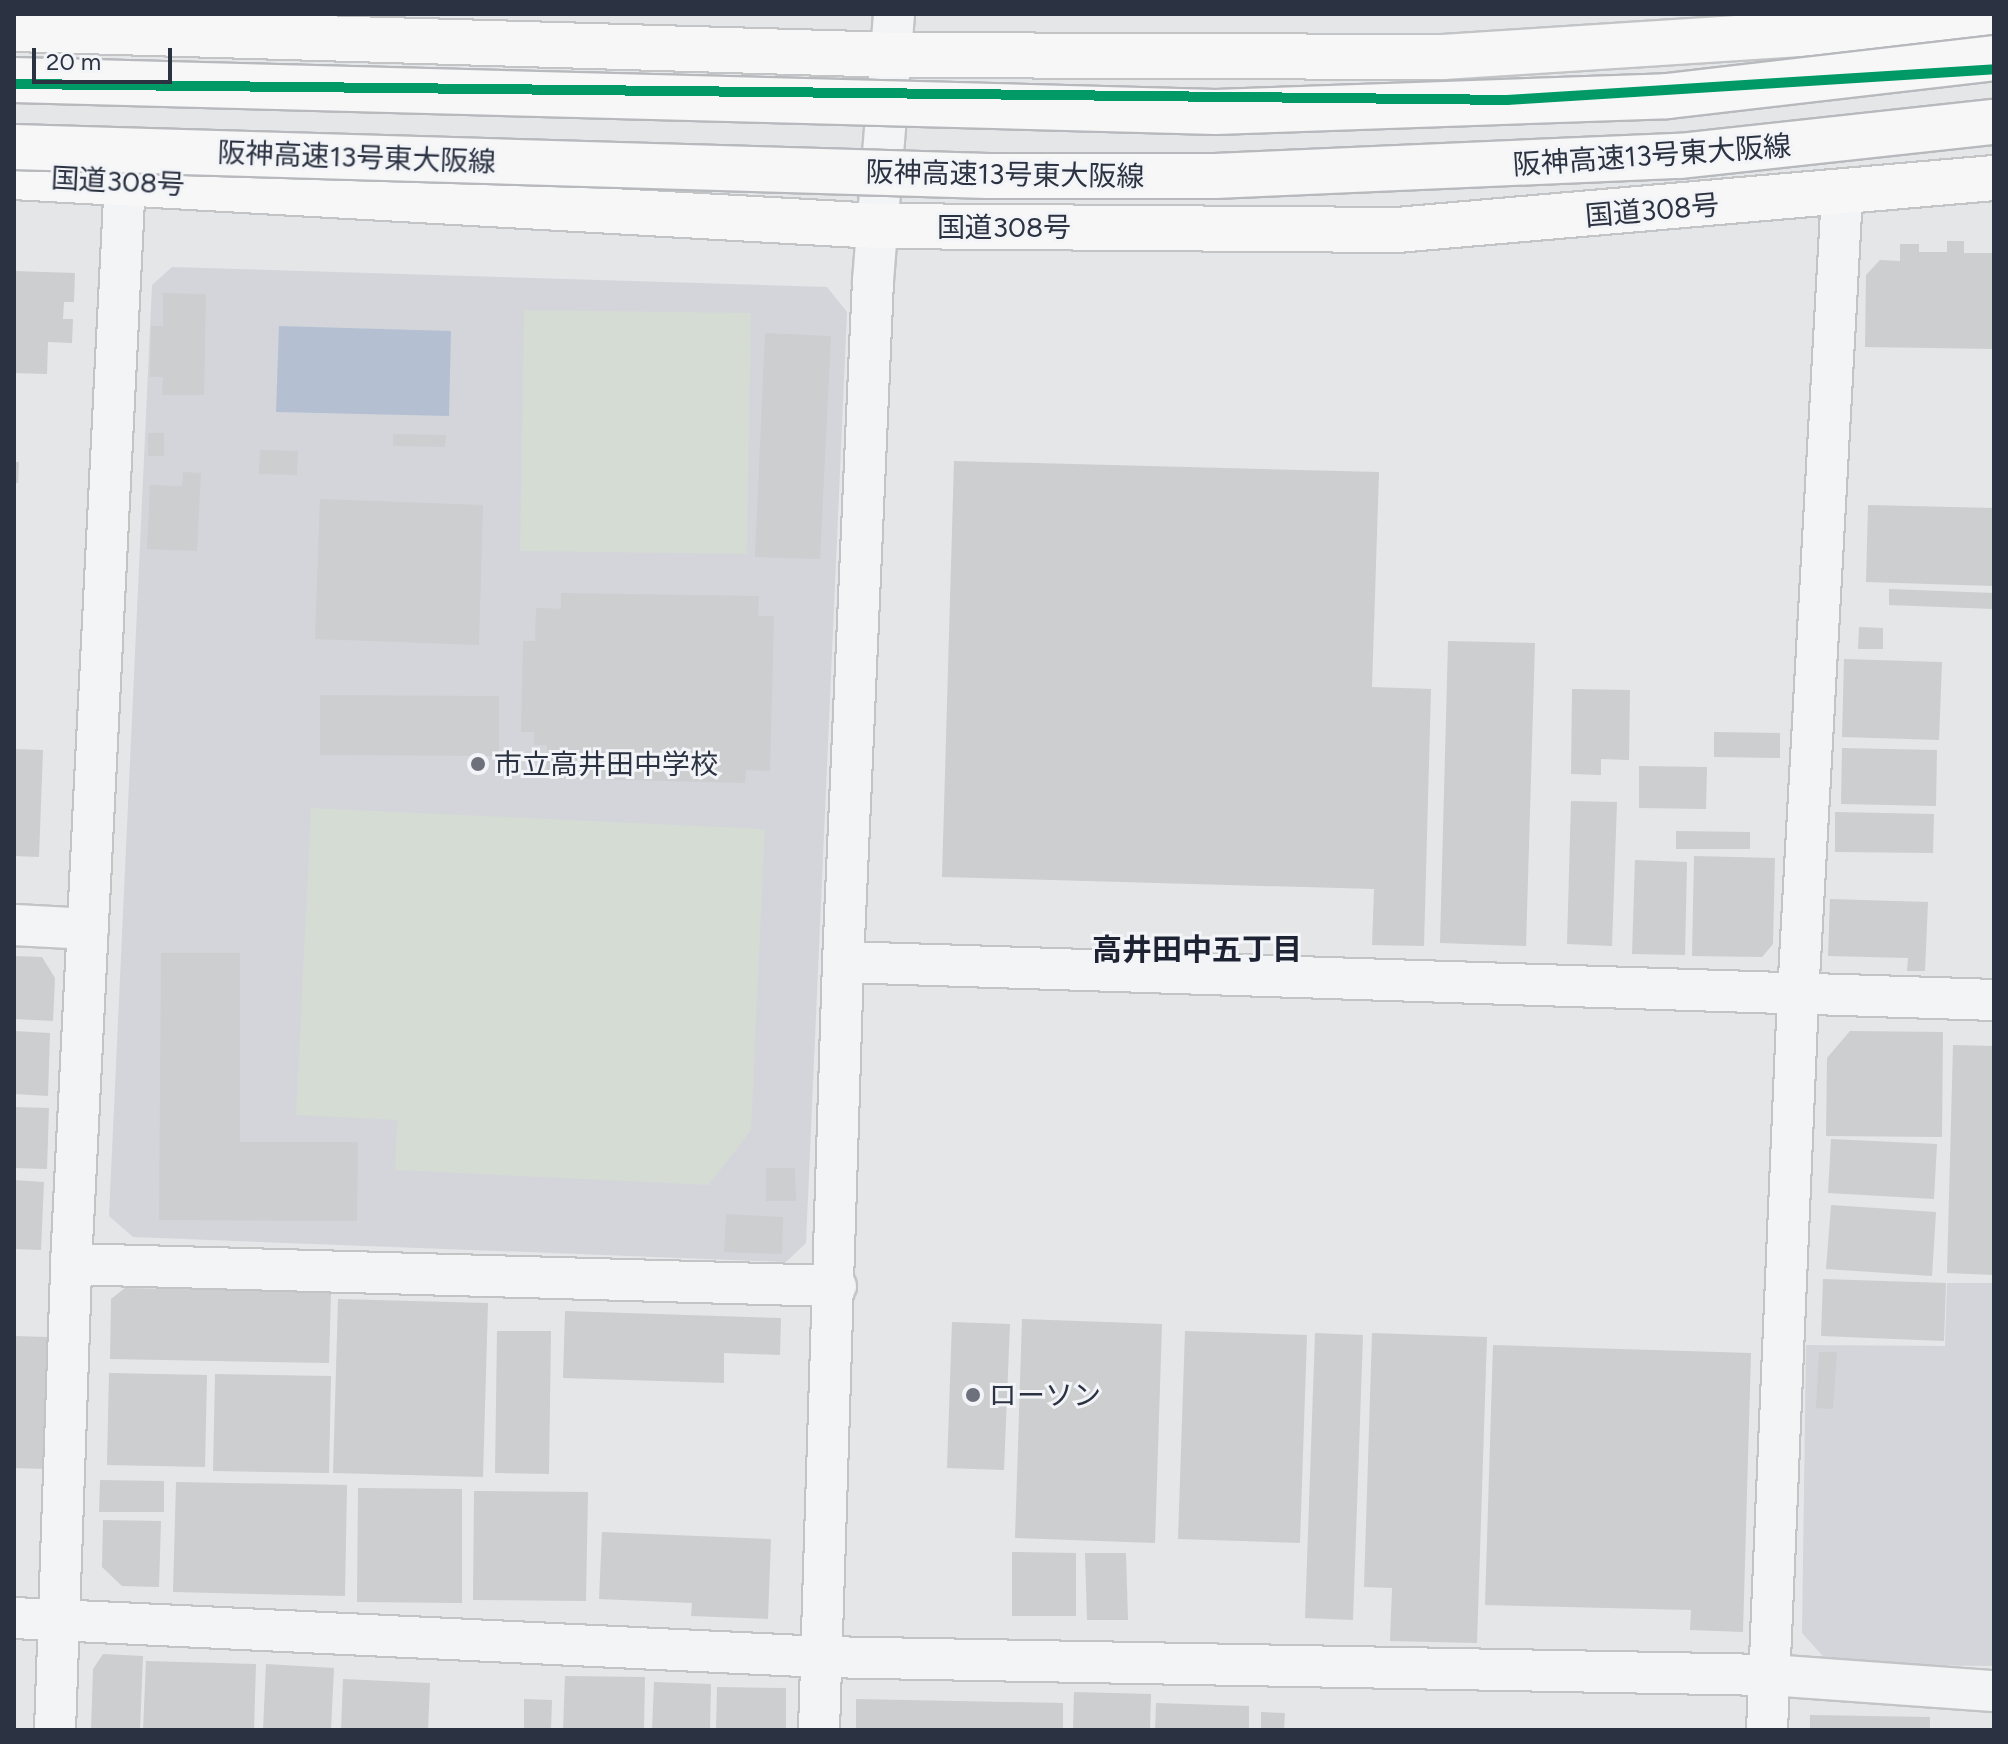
<!DOCTYPE html>
<meta charset="utf-8">
<style>
body{margin:0}
#map{position:relative;width:2008px;height:1744px;overflow:hidden;background:#e4e6e8;font-family:Figtree,"Noto Sans JP",sans-serif}
div>[style]{position:absolute}
.built>*{inset:0;background:#d3d5db}
.green>*{inset:0;background:#d4dcd4}
.water>*{inset:0;background:#b4c0d2}
.building>*{inset:0;background:#ccced0}
.roads{filter:drop-shadow(2px 0 #c2c4c6) drop-shadow(-2px 0 #c2c4c6) drop-shadow(0 2px #c2c4c6) drop-shadow(0 -2px #c2c4c6)}
.minor>*{height:40px;margin:-20px;padding:0 20px;transform-origin:20px;border-radius:20px;background:#f3f4f5}
.trunk>*{height:44px;margin:-22px;padding:0 22px;transform-origin:22px;border-radius:22px;background:#f7f7f7}
.bridges{filter:drop-shadow(2px 0 #b7b9bd) drop-shadow(-2px 0 #b7b9bd) drop-shadow(0 2px #b7b9bd) drop-shadow(0 -2px #b7b9bd)}
.motorway-bridge>*{height:44px;margin:-22px;padding:0 22px;transform-origin:22px;border-radius:22px;background:#f7f7f7}
.metro-1>*{height:10px;margin:-5px;padding:0 5px;transform-origin:5px;border-radius:5px;background:#019a66}
.dots>*{width:22px;height:22px;translate:-50% -50%;box-sizing:border-box;border:4px solid #f2f4f7;border-radius:50%}
span{translate:-50% -50%;white-space:nowrap;text-align:center;line-height:1.15;-webkit-text-stroke:6px #f2f4f7;paint-order:stroke}
.street-label{font-size:28px;color:#2b3241}
.poi-label{font-size:28px;color:#2b3241}
.left{translate:0 -50%;text-align:left}
.neighbourhood-label{font-size:30px;color:#1d2332;font-weight:700}
.frame{position:absolute;inset:0;border:16px solid #2b3241;pointer-events:none}
.scale{position:absolute;left:32px;top:48px;width:140px;height:36px;box-sizing:border-box;border:4px solid #2b3241;border-top:0;padding-left:10px;font-size:24px;line-height:28px;white-space:nowrap;color:#2b3241;-webkit-text-stroke:6px #f2f4f7;paint-order:stroke}
</style>
<div id="map">
<div class="built">
<i style="clip-path:polygon(172px 267px,827px 287px,847px 312px,806px 1243px,786px 1262px,133px 1237px,109px 1216px,152px 285px)"></i>
<i style="clip-path:polygon(1947px 1283px,1994px 1283px,1994px 1666px,1830px 1664px,1802px 1633px,1806px 1345px,1945px 1346px)"></i>
</div>
<div class="green">
<i style="clip-path:polygon(524px 310px,751px 313px,747px 554px,520px 551px)"></i>
<i style="clip-path:polygon(311px 808px,765px 829px,751px 1130px,709px 1185px,395px 1170px,397px 1120px,296px 1115px)"></i>
</div>
<div class="water">
<i style="clip-path:polygon(279px 326px,451px 331px,449px 416px,276px 412px)"></i>
</div>
<div class="building">
<i style="clip-path:polygon(1947px 241px,1964px 241px,1964px 253px,1994px 253px,1994px 349px,1865px 347px,1866px 275px,1880px 260px,1900px 261px,1900px 244px,1919px 244px,1919px 252px,1947px 252px)"></i>
<i style="clip-path:polygon(14px 271px,75px 273px,74px 302px,64px 302px,63px 319px,73px 319px,72px 343px,48px 342px,47px 374px,14px 373px)"></i>
<i style="clip-path:polygon(163px 293px,206px 294px,204px 395px,162px 395px,163px 377px,150px 377px,151px 326px,163px 326px)"></i>
<i style="clip-path:polygon(765px 333px,831px 336px,820px 559px,755px 557px)"></i>
<i style="clip-path:polygon(148px 433px,164px 433px,164px 456px,148px 456px)"></i>
<i style="clip-path:polygon(393px 434px,446px 435px,445px 447px,393px 446px)"></i>
<i style="clip-path:polygon(260px 450px,298px 451px,297px 475px,259px 474px)"></i>
<i style="clip-path:polygon(954px 461px,1379px 472px,1372px 687px,1431px 689px,1424px 946px,1372px 945px,1374px 889px,942px 877px)"></i>
<i style="clip-path:polygon(14px 462px,19px 462px,18px 483px,14px 483px)"></i>
<i style="clip-path:polygon(183px 472px,201px 473px,197px 551px,147px 549px,150px 485px,182px 486px)"></i>
<i style="clip-path:polygon(320px 499px,483px 505px,479px 645px,315px 639px)"></i>
<i style="clip-path:polygon(1868px 505px,1994px 508px,1994px 586px,1866px 582px)"></i>
<i style="clip-path:polygon(1889px 589px,1994px 593px,1994px 609px,1889px 605px)"></i>
<i style="clip-path:polygon(561px 593px,759px 596px,758px 616px,774px 616px,770px 771px,746px 770px,745px 783px,547px 778px,547px 745px,534px 745px,534px 732px,521px 732px,523px 641px,535px 641px,536px 608px,561px 609px)"></i>
<i style="clip-path:polygon(1859px 627px,1883px 628px,1883px 649px,1858px 649px)"></i>
<i style="clip-path:polygon(1448px 641px,1535px 643px,1526px 946px,1440px 943px)"></i>
<i style="clip-path:polygon(1844px 659px,1942px 662px,1939px 740px,1842px 737px)"></i>
<i style="clip-path:polygon(1572px 689px,1630px 690px,1629px 760px,1601px 759px,1601px 775px,1571px 774px)"></i>
<i style="clip-path:polygon(320px 695px,499px 696px,499px 756px,320px 755px)"></i>
<i style="clip-path:polygon(1714px 732px,1780px 733px,1780px 758px,1714px 757px)"></i>
<i style="clip-path:polygon(1842px 748px,1937px 750px,1936px 806px,1841px 804px)"></i>
<i style="clip-path:polygon(14px 749px,43px 750px,39px 857px,14px 856px)"></i>
<i style="clip-path:polygon(1639px 766px,1707px 767px,1706px 809px,1639px 808px)"></i>
<i style="clip-path:polygon(1571px 801px,1617px 802px,1612px 946px,1567px 944px)"></i>
<i style="clip-path:polygon(1835px 812px,1934px 814px,1933px 853px,1835px 852px)"></i>
<i style="clip-path:polygon(1676px 831px,1750px 832px,1750px 849px,1676px 849px)"></i>
<i style="clip-path:polygon(1694px 856px,1775px 858px,1773px 944px,1762px 957px,1692px 956px)"></i>
<i style="clip-path:polygon(1635px 860px,1687px 862px,1685px 955px,1632px 954px)"></i>
<i style="clip-path:polygon(1830px 899px,1928px 902px,1925px 971px,1907px 971px,1908px 958px,1828px 956px)"></i>
<i style="clip-path:polygon(161px 953px,240px 953px,240px 1142px,358px 1142px,357px 1221px,159px 1220px)"></i>
<i style="clip-path:polygon(14px 956px,42px 957px,55px 978px,53px 1021px,14px 1019px)"></i>
<i style="clip-path:polygon(14px 1031px,50px 1033px,48px 1096px,14px 1094px)"></i>
<i style="clip-path:polygon(1850px 1031px,1943px 1032px,1942px 1137px,1826px 1136px,1827px 1058px)"></i>
<i style="clip-path:polygon(1953px 1045px,1994px 1046px,1994px 1275px,1947px 1273px)"></i>
<i style="clip-path:polygon(14px 1107px,49px 1108px,47px 1169px,14px 1168px)"></i>
<i style="clip-path:polygon(1831px 1139px,1937px 1144px,1934px 1199px,1828px 1193px)"></i>
<i style="clip-path:polygon(766px 1168px,795px 1168px,796px 1201px,766px 1201px)"></i>
<i style="clip-path:polygon(14px 1180px,44px 1182px,41px 1250px,14px 1249px)"></i>
<i style="clip-path:polygon(1831px 1205px,1936px 1212px,1932px 1276px,1826px 1269px)"></i>
<i style="clip-path:polygon(726px 1214px,783px 1217px,782px 1254px,724px 1252px)"></i>
<i style="clip-path:polygon(1823px 1279px,1946px 1283px,1944px 1341px,1821px 1336px)"></i>
<i style="clip-path:polygon(125px 1288px,331px 1292px,329px 1363px,110px 1359px,111px 1299px)"></i>
<i style="clip-path:polygon(338px 1299px,488px 1303px,483px 1477px,333px 1473px)"></i>
<i style="clip-path:polygon(565px 1311px,781px 1318px,780px 1355px,724px 1353px,724px 1383px,563px 1378px)"></i>
<i style="clip-path:polygon(1022px 1319px,1162px 1324px,1155px 1543px,1015px 1538px)"></i>
<i style="clip-path:polygon(952px 1322px,1010px 1324px,1004px 1470px,947px 1468px)"></i>
<i style="clip-path:polygon(497px 1331px,551px 1331px,549px 1474px,495px 1473px)"></i>
<i style="clip-path:polygon(1185px 1331px,1307px 1335px,1300px 1543px,1178px 1539px)"></i>
<i style="clip-path:polygon(1315px 1333px,1363px 1335px,1353px 1620px,1305px 1618px)"></i>
<i style="clip-path:polygon(1372px 1333px,1487px 1337px,1477px 1643px,1390px 1641px,1392px 1588px,1364px 1587px)"></i>
<i style="clip-path:polygon(14px 1336px,48px 1337px,45px 1469px,14px 1468px)"></i>
<i style="clip-path:polygon(1493px 1345px,1751px 1353px,1743px 1632px,1690px 1630px,1691px 1610px,1485px 1605px)"></i>
<i style="clip-path:polygon(1819px 1352px,1837px 1352px,1833px 1409px,1816px 1408px)"></i>
<i style="clip-path:polygon(109px 1373px,207px 1375px,205px 1467px,107px 1465px)"></i>
<i style="clip-path:polygon(215px 1374px,331px 1376px,329px 1473px,213px 1471px)"></i>
<i style="clip-path:polygon(100px 1480px,164px 1481px,164px 1512px,99px 1512px)"></i>
<i style="clip-path:polygon(176px 1482px,347px 1485px,345px 1596px,173px 1592px)"></i>
<i style="clip-path:polygon(358px 1488px,462px 1489px,462px 1603px,357px 1602px)"></i>
<i style="clip-path:polygon(474px 1491px,588px 1492px,586px 1601px,473px 1600px)"></i>
<i style="clip-path:polygon(103px 1520px,161px 1521px,159px 1587px,122px 1586px,102px 1567px)"></i>
<i style="clip-path:polygon(602px 1532px,771px 1539px,768px 1619px,691px 1616px,692px 1603px,599px 1599px)"></i>
<i style="clip-path:polygon(1012px 1552px,1076px 1553px,1076px 1616px,1012px 1616px)"></i>
<i style="clip-path:polygon(1085px 1553px,1126px 1553px,1128px 1620px,1087px 1620px)"></i>
<i style="clip-path:polygon(103px 1654px,143px 1656px,140px 1730px,91px 1730px,93px 1669px)"></i>
<i style="clip-path:polygon(146px 1661px,256px 1664px,254px 1730px,143px 1730px)"></i>
<i style="clip-path:polygon(266px 1664px,334px 1668px,331px 1730px,263px 1730px)"></i>
<i style="clip-path:polygon(565px 1676px,645px 1677px,644px 1730px,563px 1730px)"></i>
<i style="clip-path:polygon(343px 1679px,430px 1683px,428px 1730px,341px 1730px)"></i>
<i style="clip-path:polygon(654px 1682px,711px 1684px,710px 1730px,652px 1730px)"></i>
<i style="clip-path:polygon(717px 1687px,786px 1688px,786px 1730px,716px 1730px)"></i>
<i style="clip-path:polygon(1074px 1692px,1151px 1694px,1150px 1730px,1073px 1730px)"></i>
<i style="clip-path:polygon(524px 1699px,552px 1700px,551px 1730px,524px 1730px)"></i>
<i style="clip-path:polygon(856px 1699px,1063px 1703px,1063px 1730px,856px 1730px)"></i>
<i style="clip-path:polygon(1156px 1703px,1249px 1706px,1249px 1730px,1155px 1730px)"></i>
<i style="clip-path:polygon(1261px 1712px,1285px 1713px,1284px 1730px,1261px 1730px)"></i>
<i style="clip-path:polygon(1810px 1715px,1930px 1717px,1930px 1730px,1810px 1730px)"></i>
</div>
<div class="roads">
<div class="minor">
<i style="left:14px;top:925px;width:74px;rotate:3.1deg"></i>
<i style="left:843px;top:962px;width:1152px;rotate:1.89deg"></i>
<i style="left:71px;top:1264px;width:765px;rotate:1.65deg"></i>
<i style="left:14px;top:1618px;width:809px;rotate:2.76deg"></i>
<i style="left:822px;top:1657px;width:947px;rotate:1.09deg"></i>
<i style="left:1769px;top:1675px;width:226px;rotate:4.1deg"></i>
<i style="left:55px;top:1730px;width:466px;rotate:-88deg"></i>
<i style="left:71px;top:1264px;width:1085px;rotate:-87.15deg"></i>
<i style="left:819px;top:1730px;width:768px;rotate:-88.21deg"></i>
<i style="left:843px;top:962px;width:682px;rotate:-87.48deg"></i>
<i style="left:873px;top:281px;width:268px;rotate:-85.5deg"></i>
<i style="left:1767px;top:1730px;width:735px;rotate:-87.58deg"></i>
<i style="left:1798px;top:996px;width:803px;rotate:-86.86deg"></i>
</div>
<div class="trunk">
<i style="left:14px;top:29px;width:880px;rotate:1.69deg"></i>
<i style="left:894px;top:55px;width:549px;rotate:0.21deg"></i>
<i style="left:1443px;top:57px;width:481px;rotate:-3.7deg"></i>
<i style="left:1923px;top:26px;width:67px;rotate:-10.3deg"></i>
<i style="left:14px;top:177px;width:864px;rotate:3.25deg"></i>
<i style="left:877px;top:226px;width:520px;rotate:0.44deg"></i>
<i style="left:1397px;top:230px;width:599px;rotate:-4.98deg"></i>
</div>
</div>
<div class="bridges">
<div class="motorway-bridge">
<i style="left:14px;top:80px;width:1202px;rotate:1.52deg"></i>
<i style="left:1216px;top:112px;width:451px;rotate:-2deg"></i>
<i style="left:1667px;top:96px;width:329px;rotate:-6.6deg"></i>
<i style="left:14px;top:147px;width:975px;rotate:1.7deg"></i>
<i style="left:989px;top:176px;width:226px"></i>
<i style="left:1215px;top:176px;width:465px;rotate:-2.5deg"></i>
<i style="left:1680px;top:156px;width:316px;rotate:-6.2deg"></i>
</div>
</div>
<div class="metro-1">
<i style="left:14px;top:84px;width:1494px;rotate:0.61deg"></i>
<i style="left:1508px;top:100px;width:487px;rotate:-3.6deg"></i>
</div>
<div class="dots">
<i style="left:478px;top:764px;background:#6c717b"></i>
<i style="left:973px;top:1395px;background:#6c717b"></i>
</div>
<div class="street-label">
<span style="left:1652px;top:155px;rotate:-4deg">阪神高速13号東大阪線</span>
<span style="left:357px;top:157px;rotate:2deg">阪神高速13号東大阪線</span>
<span style="left:1005px;top:174px;rotate:1deg">阪神高速13号東大阪線</span>
<span style="left:118px;top:181px;rotate:3deg">国道308号</span>
<span style="left:1652px;top:210px;rotate:-5deg">国道308号</span>
<span style="left:1004px;top:227px">国道308号</span>
</div>
<div class="poi-label">
<span class="left" style="left:494px;top:764px">市立高井田中学校</span>
<span class="left" style="left:989px;top:1395px">ローソン</span>
</div>
<div class="neighbourhood-label">
<span style="left:1197px;top:950px">高井田中五丁目</span>
</div>
<div class="frame"></div>
<div class="scale">20 m</div>
</div>
